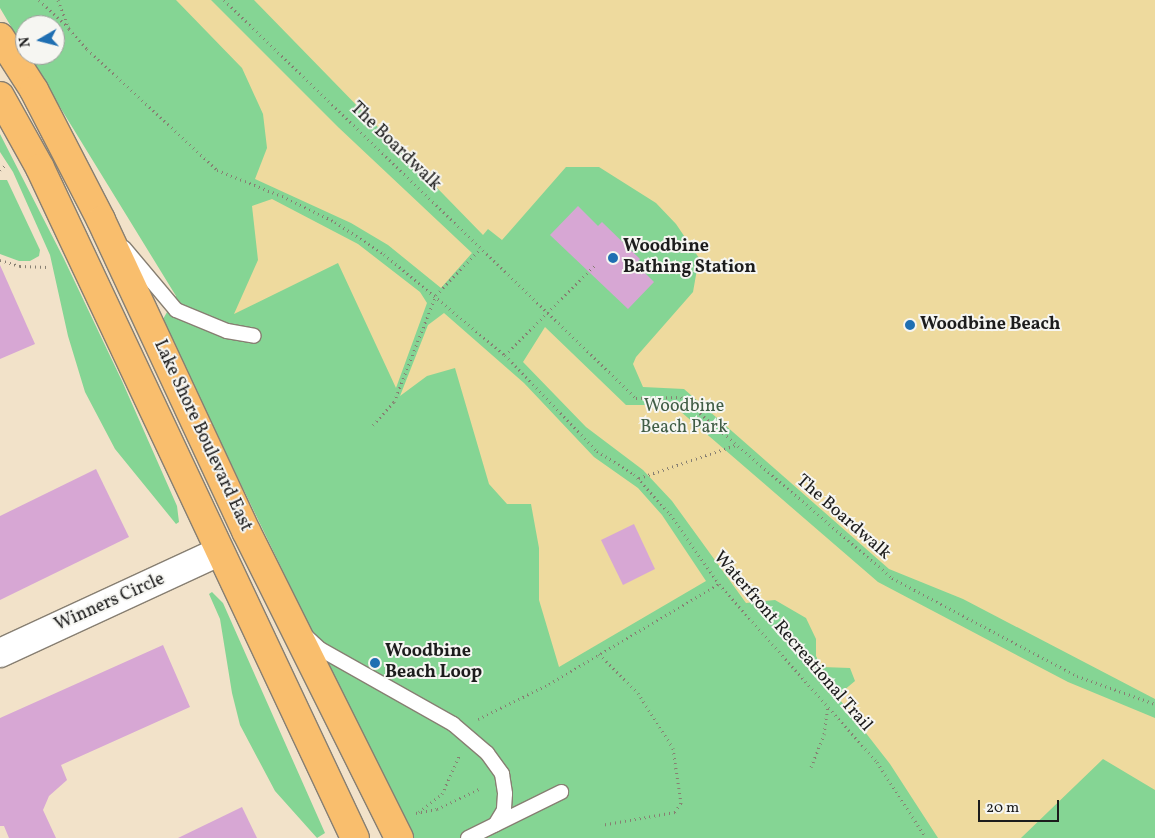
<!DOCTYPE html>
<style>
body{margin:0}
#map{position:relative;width:1155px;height:838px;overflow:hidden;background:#f2e2c9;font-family:Vollkorn,serif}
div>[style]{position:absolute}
.green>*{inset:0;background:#85d594}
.sand>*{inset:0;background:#eeda9e}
.building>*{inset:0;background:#d7a7d4}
.path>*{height:3px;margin-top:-1.5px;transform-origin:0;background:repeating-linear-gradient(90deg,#877f72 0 1px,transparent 0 5px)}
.roads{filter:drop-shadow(1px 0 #877f72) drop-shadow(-1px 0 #877f72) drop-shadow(0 1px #877f72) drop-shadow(0 -1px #877f72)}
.service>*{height:14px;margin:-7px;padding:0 7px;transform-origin:7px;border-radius:7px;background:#fff}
.minor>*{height:28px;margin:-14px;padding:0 14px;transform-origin:14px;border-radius:14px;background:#fff}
.trunk>*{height:28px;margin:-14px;padding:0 14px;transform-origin:14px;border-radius:14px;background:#f9be6d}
.dots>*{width:14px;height:14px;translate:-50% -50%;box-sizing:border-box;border:2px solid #f6f6f2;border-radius:50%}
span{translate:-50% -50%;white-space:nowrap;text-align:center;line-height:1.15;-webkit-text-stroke:4px #f6f6f2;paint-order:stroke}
.street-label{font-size:18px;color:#1c1c1c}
.poi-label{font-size:18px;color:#1c1c1c;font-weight:700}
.left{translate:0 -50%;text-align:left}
.park-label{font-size:18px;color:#415d46}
.north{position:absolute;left:15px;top:15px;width:50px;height:50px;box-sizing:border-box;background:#f6f6f2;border:1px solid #9f9f9c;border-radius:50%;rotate:262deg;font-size:14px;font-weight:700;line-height:20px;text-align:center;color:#1c1c1c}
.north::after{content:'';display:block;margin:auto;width:18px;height:22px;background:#1f6fb2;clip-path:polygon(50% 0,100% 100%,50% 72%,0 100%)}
.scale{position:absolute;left:978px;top:800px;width:81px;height:22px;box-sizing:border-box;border:2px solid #1c1c1c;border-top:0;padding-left:6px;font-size:15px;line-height:18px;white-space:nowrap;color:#1c1c1c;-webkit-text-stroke:4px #f6f6f2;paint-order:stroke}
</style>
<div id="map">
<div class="green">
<i style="clip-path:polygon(0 0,1155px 0,1155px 838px,412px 838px,162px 321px,176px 296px,28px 55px,55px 55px,55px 25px,25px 25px,25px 50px,0 8px)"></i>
<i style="clip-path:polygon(0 134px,64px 259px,122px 381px,177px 506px,179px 522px,176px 524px,115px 449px,85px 392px,68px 336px,50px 255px,13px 172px,0 152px)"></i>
<i style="clip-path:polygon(0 180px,7px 180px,40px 250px,39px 256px,30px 261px,19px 261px,0 254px)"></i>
<i style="clip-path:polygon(212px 592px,223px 603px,325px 833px,317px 838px,275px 791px,240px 725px,232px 693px,220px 619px,209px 594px)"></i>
</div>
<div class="sand">
<i style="clip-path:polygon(176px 0,211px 0,338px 127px,472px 253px,441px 288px,388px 245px,351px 223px,255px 179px,267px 148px,263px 114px,242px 68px)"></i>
<i style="clip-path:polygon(254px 0,1155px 0,1155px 699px,963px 599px,889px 569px,684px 389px,643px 387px,633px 364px,636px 357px,693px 292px,699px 258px,676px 224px,656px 203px,599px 167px,566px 167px,502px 240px,488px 229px,483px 235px)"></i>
<i style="clip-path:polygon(272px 199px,358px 244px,420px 292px,427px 303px,396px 388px,338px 263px,234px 314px,258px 260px,252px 206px)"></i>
<i style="clip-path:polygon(444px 313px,524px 383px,594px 457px,638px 488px,662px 515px,706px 581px,559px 667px,539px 600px,539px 548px,531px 504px,507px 504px,489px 484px,455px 368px,427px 376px,400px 396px,428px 325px)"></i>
<i style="clip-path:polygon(545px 327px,626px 405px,673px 405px,878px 582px,1068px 682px,1155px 718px,1155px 790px,1103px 759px,1021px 838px,938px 838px,890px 764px,837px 696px,855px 681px,850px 668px,822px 667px,816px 656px,816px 639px,806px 618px,775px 600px,746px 603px,672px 501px,643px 470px,586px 427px,523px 362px)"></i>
</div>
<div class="building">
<i style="clip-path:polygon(578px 206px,598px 226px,602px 222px,640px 259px,636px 264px,654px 282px,628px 309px,550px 235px)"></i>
<i style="clip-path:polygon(0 265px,35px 344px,0 359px)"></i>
<i style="clip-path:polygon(96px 469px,129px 537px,0 600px,0 516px)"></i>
<i style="clip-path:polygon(634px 524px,655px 569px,623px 585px,601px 540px)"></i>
<i style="clip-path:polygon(163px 645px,190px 707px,61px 765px,67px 780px,49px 796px,43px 810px,56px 838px,9px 838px,4px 826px,0 826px,0 718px)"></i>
<i style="clip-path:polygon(242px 807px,257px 838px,178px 838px)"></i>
</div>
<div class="path">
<i style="left:39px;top:0;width:41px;rotate:43deg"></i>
<i style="left:58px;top:0;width:31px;rotate:69deg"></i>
<i style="left:69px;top:29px;width:27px;rotate:48deg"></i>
<i style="left:87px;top:49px;width:178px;rotate:42.9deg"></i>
<i style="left:217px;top:170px;width:70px;rotate:21.8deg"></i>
<i style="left:282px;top:196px;width:59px;rotate:26.1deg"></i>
<i style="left:335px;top:222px;width:59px;rotate:33.1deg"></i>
<i style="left:384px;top:254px;width:158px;rotate:39.9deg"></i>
<i style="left:505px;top:355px;width:133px;rotate:46.2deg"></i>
<i style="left:597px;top:451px;width:44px;rotate:31.9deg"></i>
<i style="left:634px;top:474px;width:54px;rotate:48deg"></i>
<i style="left:670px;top:514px;width:85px;rotate:55deg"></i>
<i style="left:719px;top:584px;width:238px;rotate:48.4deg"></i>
<i style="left:877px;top:762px;width:90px;rotate:57.2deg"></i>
<i style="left:224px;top:0;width:573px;rotate:44.01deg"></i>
<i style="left:636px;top:398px;width:45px;rotate:-1.3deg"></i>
<i style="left:681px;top:397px;width:278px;rotate:40.6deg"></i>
<i style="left:892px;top:578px;width:209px;rotate:27.9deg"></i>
<i style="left:1077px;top:676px;width:83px;rotate:19.7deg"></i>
<i style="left:0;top:170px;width:6px;rotate:-45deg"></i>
<i style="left:0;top:260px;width:21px;rotate:17deg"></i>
<i style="left:20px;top:266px;width:28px;rotate:2deg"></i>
<i style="left:505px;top:355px;width:127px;rotate:-45deg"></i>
<i style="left:373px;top:425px;width:31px;rotate:-48deg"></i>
<i style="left:394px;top:402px;width:115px;rotate:-68.6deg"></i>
<i style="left:436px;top:295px;width:65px;rotate:-46.2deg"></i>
<i style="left:639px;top:478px;width:102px;rotate:-18.8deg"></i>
<i style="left:599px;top:654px;width:55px;rotate:45deg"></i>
<i style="left:638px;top:693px;width:65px;rotate:57.5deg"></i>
<i style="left:673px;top:748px;width:56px;rotate:81.7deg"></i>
<i style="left:681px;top:803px;width:11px;rotate:124deg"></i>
<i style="left:675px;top:812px;width:75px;rotate:170deg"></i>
<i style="left:478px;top:719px;width:79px;rotate:-26.2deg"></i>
<i style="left:549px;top:684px;width:197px;rotate:-30.5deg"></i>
<i style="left:811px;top:767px;width:35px;rotate:-68deg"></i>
<i style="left:824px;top:734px;width:29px;rotate:-82deg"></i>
<i style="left:419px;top:812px;width:29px;rotate:-38deg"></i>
<i style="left:442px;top:794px;width:42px;rotate:-65.9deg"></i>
<i style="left:416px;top:813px;width:21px;rotate:-11deg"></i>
<i style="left:437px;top:809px;width:49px;rotate:-25.5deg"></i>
</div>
<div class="roads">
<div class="service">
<i style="left:124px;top:248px;width:81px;rotate:50deg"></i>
<i style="left:176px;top:310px;width:55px;rotate:22.4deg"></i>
<i style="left:227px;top:331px;width:27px;rotate:10deg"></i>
<i style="left:307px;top:637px;width:18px;rotate:43deg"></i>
<i style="left:320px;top:649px;width:153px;rotate:29.4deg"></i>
<i style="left:453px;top:724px;width:45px;rotate:40.5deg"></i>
<i style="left:487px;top:753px;width:26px;rotate:54deg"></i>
<i style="left:502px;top:774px;width:20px;rotate:81deg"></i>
<i style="left:505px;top:794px;width:16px;rotate:94deg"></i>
<i style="left:504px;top:810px;width:17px;rotate:121deg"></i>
<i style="left:468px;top:838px;width:104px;rotate:-26.3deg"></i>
</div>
<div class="minor">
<i style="left:0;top:653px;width:241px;rotate:-24.8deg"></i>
</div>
<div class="trunk">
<i style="left:0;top:37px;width:63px;rotate:57.3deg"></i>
<i style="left:34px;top:90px;width:146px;rotate:62.7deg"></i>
<i style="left:101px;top:220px;width:343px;rotate:65deg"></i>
<i style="left:246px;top:531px;width:343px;rotate:63.5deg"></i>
<i style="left:0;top:96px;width:82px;rotate:60.9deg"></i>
<i style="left:40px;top:168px;width:740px;rotate:64.82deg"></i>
</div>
</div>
<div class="dots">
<i style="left:613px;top:258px;background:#1f6fb2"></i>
<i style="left:910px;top:325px;background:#1f6fb2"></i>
<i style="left:375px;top:663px;background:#1f6fb2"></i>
</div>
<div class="street-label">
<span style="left:395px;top:147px;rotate:44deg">The Boardwalk</span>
<span style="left:202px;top:436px;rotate:65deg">Lake Shore Boulevard East</span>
<span style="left:843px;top:518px;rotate:41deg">The Boardwalk</span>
<span style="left:110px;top:603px;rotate:-24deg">Winners Circle</span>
<span style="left:792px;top:642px;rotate:49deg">Waterfront Recreational Trail</span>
</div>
<div class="poi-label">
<span class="left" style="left:623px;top:258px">Woodbine<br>Bathing Station</span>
<span class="left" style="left:920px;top:325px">Woodbine Beach</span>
<span class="left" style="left:385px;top:663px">Woodbine<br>Beach Loop</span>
</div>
<div class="park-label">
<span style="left:684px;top:418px">Woodbine<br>Beach Park</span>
</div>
<div class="north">N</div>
<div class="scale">20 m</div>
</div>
